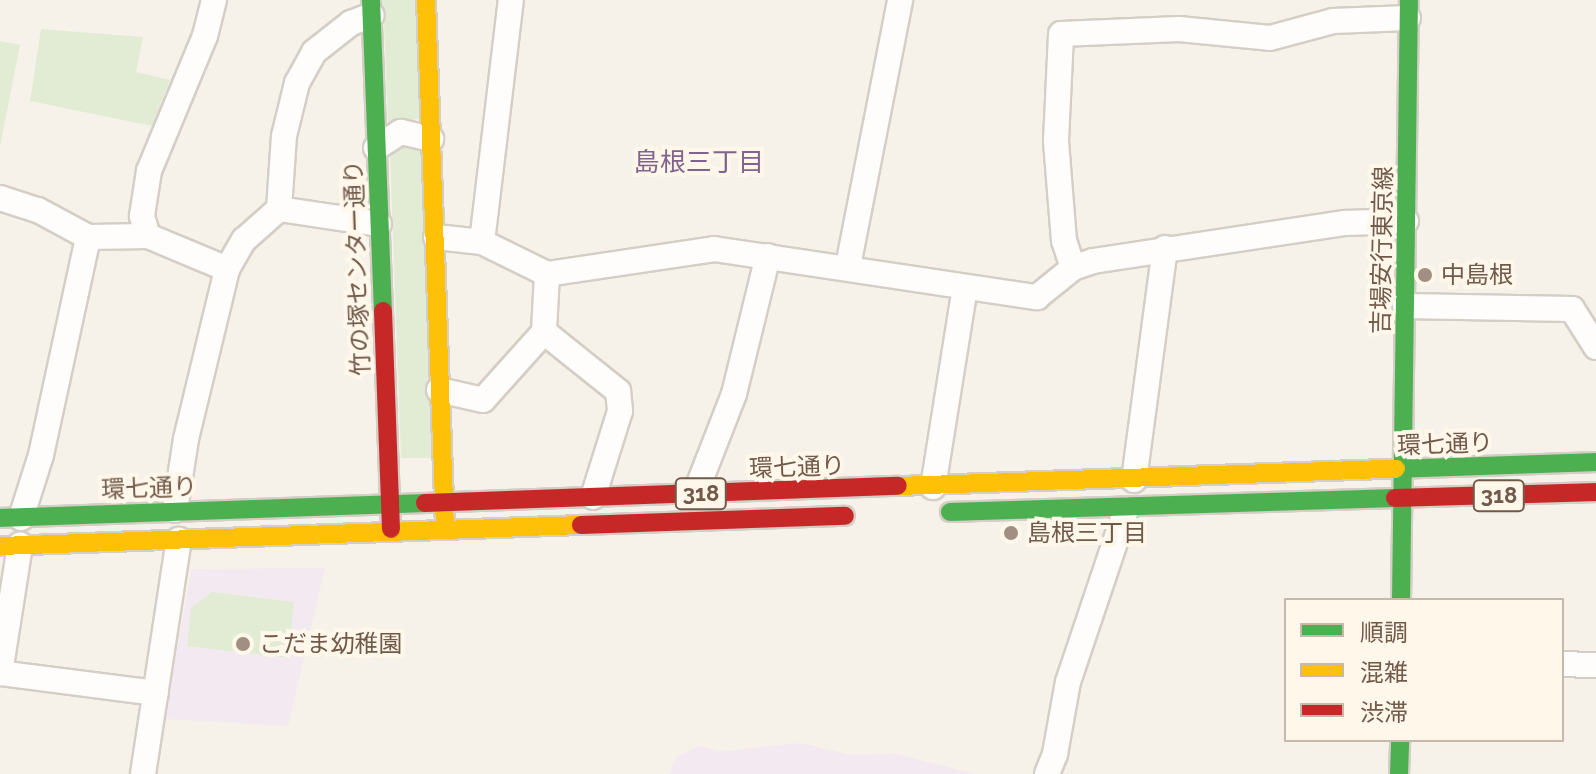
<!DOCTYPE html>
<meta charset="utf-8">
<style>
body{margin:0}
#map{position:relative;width:1596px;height:774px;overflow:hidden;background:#f6f2e9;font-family:Raleway,"Noto Sans JP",sans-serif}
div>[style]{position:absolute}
.education>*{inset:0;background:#f3e9f1}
.green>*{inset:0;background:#e2ecd5}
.roads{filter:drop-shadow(2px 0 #d4cec6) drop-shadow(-2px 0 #d4cec6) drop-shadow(0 2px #d4cec6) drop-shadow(0 -2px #d4cec6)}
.street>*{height:24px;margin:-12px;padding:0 12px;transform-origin:12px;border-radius:12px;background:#fefdfc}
.fast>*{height:18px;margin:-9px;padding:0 9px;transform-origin:9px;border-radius:9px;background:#4caf50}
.slow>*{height:18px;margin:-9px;padding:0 9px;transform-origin:9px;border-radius:9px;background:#ffc107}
.jam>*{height:18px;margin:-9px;padding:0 9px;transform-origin:9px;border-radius:9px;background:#c62828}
.dots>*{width:22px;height:22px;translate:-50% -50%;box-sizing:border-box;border:4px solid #fef7ea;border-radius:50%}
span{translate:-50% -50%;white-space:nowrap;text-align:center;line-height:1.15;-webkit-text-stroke:8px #fef7ea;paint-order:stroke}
.shield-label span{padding:2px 6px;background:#fef7ea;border:2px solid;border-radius:6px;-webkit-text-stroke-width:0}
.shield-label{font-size:22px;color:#725a4b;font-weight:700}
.street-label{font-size:24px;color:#725a4b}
.poi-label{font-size:24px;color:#725a4b}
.left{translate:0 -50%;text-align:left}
.neighbourhood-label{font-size:26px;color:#81638e}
.legend{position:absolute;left:1284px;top:598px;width:280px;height:144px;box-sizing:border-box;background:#fef7ea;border:2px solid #c6b8aa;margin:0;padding:10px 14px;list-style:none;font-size:24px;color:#725a4b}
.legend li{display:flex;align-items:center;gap:16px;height:40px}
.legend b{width:40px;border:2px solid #c6b8aa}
</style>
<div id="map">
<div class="education">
<i style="clip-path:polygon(325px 568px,288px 726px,164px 719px,192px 569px)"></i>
<i style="clip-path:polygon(801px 743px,852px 755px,897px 754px,975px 774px,670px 774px,675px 758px,699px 746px,721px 751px)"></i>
</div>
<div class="green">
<i style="clip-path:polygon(383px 0,420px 0,420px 119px,388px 123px)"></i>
<i style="clip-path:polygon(41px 29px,143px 37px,136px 72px,170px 80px,152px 126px,30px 101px)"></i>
<i style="clip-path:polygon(0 41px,20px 45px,0 147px)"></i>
<i style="clip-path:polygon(405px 142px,425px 149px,432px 458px,401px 458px,390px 154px)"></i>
<i style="clip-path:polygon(212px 592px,294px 602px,288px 658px,187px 646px,191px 608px)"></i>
</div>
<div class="roads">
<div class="street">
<i style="left:376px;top:148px;width:30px;rotate:-33deg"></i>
<i style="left:401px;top:132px;width:31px;rotate:13deg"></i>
<i style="left:0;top:198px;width:40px;rotate:18deg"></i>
<i style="left:38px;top:210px;width:57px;rotate:28.4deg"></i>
<i style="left:88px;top:237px;width:60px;rotate:-1deg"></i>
<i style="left:148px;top:236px;width:86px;rotate:22.7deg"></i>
<i style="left:279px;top:209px;width:73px;rotate:-86.1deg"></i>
<i style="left:284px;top:136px;width:55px;rotate:-76.2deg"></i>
<i style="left:297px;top:83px;width:35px;rotate:-61deg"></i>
<i style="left:314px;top:52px;width:47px;rotate:-38.1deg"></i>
<i style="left:351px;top:23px;width:22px;rotate:-21deg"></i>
<i style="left:148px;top:236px;width:21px;rotate:-107deg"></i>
<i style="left:142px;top:216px;width:46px;rotate:-81.2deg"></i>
<i style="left:149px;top:171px;width:146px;rotate:-67.5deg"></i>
<i style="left:205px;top:36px;width:37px;rotate:-76deg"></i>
<i style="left:436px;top:237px;width:46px;rotate:6.2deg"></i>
<i style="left:482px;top:242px;width:72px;rotate:26.2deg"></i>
<i style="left:547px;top:274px;width:169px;rotate:-8.5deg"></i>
<i style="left:714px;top:249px;width:327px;rotate:8.5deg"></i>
<i style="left:1037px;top:297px;width:46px;rotate:-38.9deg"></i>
<i style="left:1073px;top:268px;width:21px;rotate:-19deg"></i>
<i style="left:1093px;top:261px;width:255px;rotate:-8.6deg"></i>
<i style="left:1345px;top:223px;width:61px;rotate:-1.9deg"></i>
<i style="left:482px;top:242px;width:244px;rotate:-83.2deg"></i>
<i style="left:848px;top:266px;width:271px;rotate:-78.9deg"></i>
<i style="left:1073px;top:268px;width:28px;rotate:-108deg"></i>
<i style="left:1064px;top:241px;width:100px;rotate:-94.6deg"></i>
<i style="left:1056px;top:141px;width:107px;rotate:-87.3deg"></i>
<i style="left:1061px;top:34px;width:118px;rotate:-2.4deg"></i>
<i style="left:1179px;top:29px;width:91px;rotate:5.6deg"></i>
<i style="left:1270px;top:38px;width:65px;rotate:-15.1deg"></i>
<i style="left:1333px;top:21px;width:75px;rotate:-2.3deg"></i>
<i style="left:547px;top:274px;width:58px;rotate:93deg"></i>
<i style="left:544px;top:332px;width:95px;rotate:38.6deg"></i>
<i style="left:618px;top:391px;width:20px;rotate:84deg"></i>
<i style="left:620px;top:411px;width:90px;rotate:107.4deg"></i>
<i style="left:1405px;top:306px;width:167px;rotate:1deg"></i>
<i style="left:1572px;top:309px;width:45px;rotate:57.7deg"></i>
<i style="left:439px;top:390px;width:45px;rotate:12.8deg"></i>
<i style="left:483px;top:400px;width:91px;rotate:-48.1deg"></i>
<i style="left:1134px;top:480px;width:234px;rotate:-82.4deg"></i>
<i style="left:933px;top:487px;width:202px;rotate:-80.9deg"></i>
<i style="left:695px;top:494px;width:107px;rotate:-68.7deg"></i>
<i style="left:734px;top:394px;width:142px;rotate:-76.2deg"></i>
<i style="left:175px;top:510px;width:72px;rotate:-81.2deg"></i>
<i style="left:186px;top:439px;width:175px;rotate:-76.4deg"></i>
<i style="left:227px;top:269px;width:34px;rotate:-60deg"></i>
<i style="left:244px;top:240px;width:47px;rotate:-41.5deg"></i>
<i style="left:279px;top:209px;width:101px;rotate:8.5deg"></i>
<i style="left:21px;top:518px;width:66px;rotate:-72.4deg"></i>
<i style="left:41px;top:455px;width:223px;rotate:-77.8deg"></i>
<i style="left:1562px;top:664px;width:34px;rotate:2deg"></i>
<i style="left:0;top:673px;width:157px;rotate:7.3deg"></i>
<i style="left:0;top:673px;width:130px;rotate:-81.1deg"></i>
<i style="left:143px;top:774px;width:237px;rotate:-81.3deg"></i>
<i style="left:1047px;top:774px;width:22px;rotate:-68deg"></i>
<i style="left:1055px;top:754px;width:73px;rotate:-79.8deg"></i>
<i style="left:1068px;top:682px;width:182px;rotate:-71.4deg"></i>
</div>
<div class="fast">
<i style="left:371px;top:0;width:311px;rotate:87.8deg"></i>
<i style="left:1396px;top:469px;width:200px;rotate:-2deg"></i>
<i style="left:950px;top:512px;width:445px;rotate:-1.8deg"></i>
<i style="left:0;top:518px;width:425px;rotate:-2deg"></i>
<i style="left:1401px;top:600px;width:600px;rotate:-89.24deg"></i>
<i style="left:1399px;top:774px;width:34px;rotate:-88deg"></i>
</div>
<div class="slow">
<i style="left:426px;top:0;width:527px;rotate:87.94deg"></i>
<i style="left:898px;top:486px;width:498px;rotate:-2deg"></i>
<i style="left:0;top:546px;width:581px;rotate:-2.07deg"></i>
</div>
<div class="jam">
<i style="left:383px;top:311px;width:218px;rotate:87.9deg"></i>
<i style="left:1395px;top:498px;width:201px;rotate:-1.7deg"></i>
<i style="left:425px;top:503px;width:473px;rotate:-2.1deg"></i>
<i style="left:581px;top:525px;width:264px;rotate:-2deg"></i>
</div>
</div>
<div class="dots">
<i style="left:1425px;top:275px;background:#a08f82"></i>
<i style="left:1011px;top:533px;background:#a08f82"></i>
<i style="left:243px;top:644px;background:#a08f82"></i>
</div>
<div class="shield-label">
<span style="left:701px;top:494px">318</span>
<span style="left:1499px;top:496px">318</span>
</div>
<div class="street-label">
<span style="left:1382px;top:250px;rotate:-89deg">吉場安行東京線</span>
<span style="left:357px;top:268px;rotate:-92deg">竹の塚センター通り</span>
<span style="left:1445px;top:444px;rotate:-2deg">環七通り</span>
<span style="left:797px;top:467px;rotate:-2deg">環七通り</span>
<span style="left:149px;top:488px;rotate:-2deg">環七通り</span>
</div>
<div class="poi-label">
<span class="left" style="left:1441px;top:275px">中島根</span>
<span class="left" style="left:1027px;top:533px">島根三丁目</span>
<span class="left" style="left:259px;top:644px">こだま幼稚園</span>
</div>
<div class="neighbourhood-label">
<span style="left:699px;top:163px">島根三丁目</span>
</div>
<ul class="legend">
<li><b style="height:10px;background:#4caf50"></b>順調</li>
<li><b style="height:10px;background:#ffc107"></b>混雑</li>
<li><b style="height:10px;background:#c62828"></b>渋滞</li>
</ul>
</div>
